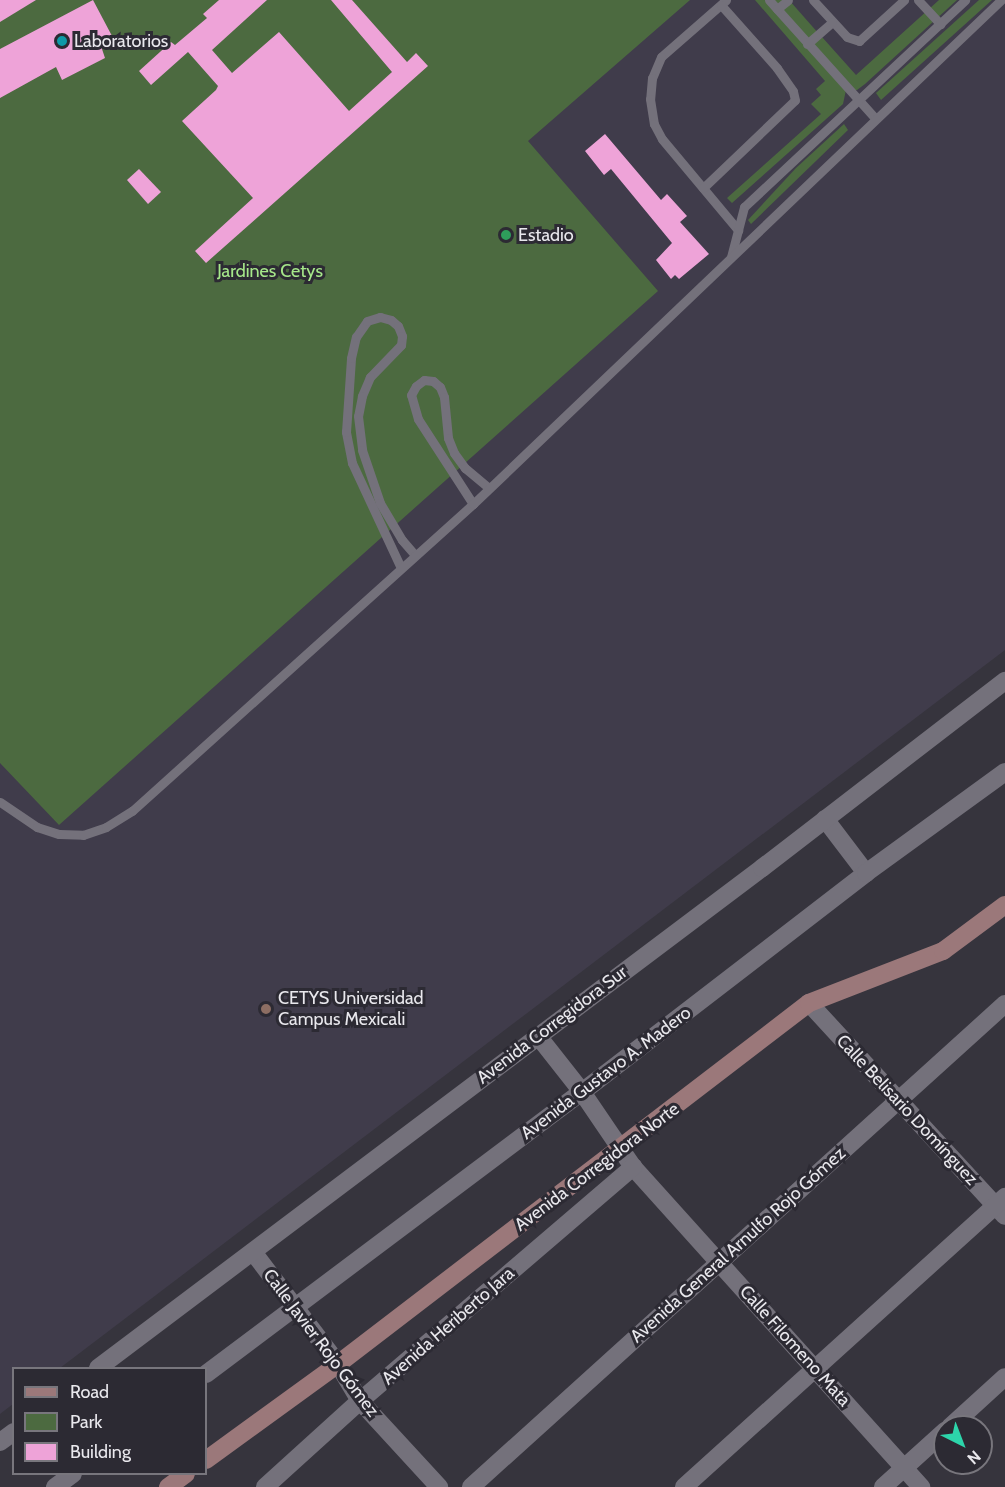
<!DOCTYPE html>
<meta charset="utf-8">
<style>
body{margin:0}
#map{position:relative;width:1005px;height:1487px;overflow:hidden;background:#36343d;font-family:Cabin,sans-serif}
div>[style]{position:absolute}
.built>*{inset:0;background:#403c4b}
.green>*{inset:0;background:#4c6a40}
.building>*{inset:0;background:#eea3d8}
.lane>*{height:9px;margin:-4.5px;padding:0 4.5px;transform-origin:4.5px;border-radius:4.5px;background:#74717b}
.street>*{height:18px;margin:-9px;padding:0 9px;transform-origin:9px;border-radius:9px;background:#74717b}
.secondary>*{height:18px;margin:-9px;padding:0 9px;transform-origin:9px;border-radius:9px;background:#9b787a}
.dots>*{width:16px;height:16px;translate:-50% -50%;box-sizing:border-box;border:3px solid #2c2a33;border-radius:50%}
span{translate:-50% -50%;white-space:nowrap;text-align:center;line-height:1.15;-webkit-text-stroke:6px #2c2a33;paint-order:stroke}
.poi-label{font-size:18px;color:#e9e8ed}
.left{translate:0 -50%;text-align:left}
.park-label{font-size:18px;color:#a6e88a}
.street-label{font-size:18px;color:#e9e8ed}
.legend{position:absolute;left:12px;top:1367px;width:195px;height:108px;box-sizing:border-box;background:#2c2a33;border:2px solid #78767d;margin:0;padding:8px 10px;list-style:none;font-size:18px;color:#e9e8ed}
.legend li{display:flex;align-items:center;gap:12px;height:30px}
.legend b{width:30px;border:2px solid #78767d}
.north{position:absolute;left:933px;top:1415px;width:60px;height:60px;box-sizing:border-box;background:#2c2a33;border:2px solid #78767d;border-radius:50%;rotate:138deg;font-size:16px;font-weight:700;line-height:24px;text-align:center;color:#e9e8ed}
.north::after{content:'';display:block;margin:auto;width:21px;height:27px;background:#2dd5ab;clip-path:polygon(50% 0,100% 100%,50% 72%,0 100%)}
</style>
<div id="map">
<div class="built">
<i style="clip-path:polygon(0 0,1005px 0,1005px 650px,60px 1368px,14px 1368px,13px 1404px,0 1414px)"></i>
</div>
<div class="green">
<i style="clip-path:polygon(0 0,690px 0,528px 141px,658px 291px,59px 825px,0 763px)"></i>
<i style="clip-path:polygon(755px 0,766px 0,810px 47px,822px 37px,856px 75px,939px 0,957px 0,865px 84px,857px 90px,846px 90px,843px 104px,732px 203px,727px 198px,821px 114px,811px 104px,821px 95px,816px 89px,825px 81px)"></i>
<i style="clip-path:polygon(769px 0,789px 0,819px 34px,807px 44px)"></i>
<i style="clip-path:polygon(979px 0,992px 0,881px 100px,876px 93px)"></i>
<i style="clip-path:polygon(844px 124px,848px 130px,751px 224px,748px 220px,796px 168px)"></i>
</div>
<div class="building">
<i style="clip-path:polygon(0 0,36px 0,0 22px)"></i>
<i style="clip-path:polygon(93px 0,112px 36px,100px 43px,105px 58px,62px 80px,56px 67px,0 98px,0 49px)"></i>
<i style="clip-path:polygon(219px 0,267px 0,212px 50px,232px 73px,279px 32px,349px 111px,392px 72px,331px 0,352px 0,407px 62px,416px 53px,428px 66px,206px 263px,195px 251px,253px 198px,182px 121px,216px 90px,218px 86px,188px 52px,151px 85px,139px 71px,171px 42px,175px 45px,207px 18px,203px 14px)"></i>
<i style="clip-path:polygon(605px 134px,661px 200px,667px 194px,687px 216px,680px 222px,709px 254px,679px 279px,675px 275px,671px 279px,656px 260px,672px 243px,611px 169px,604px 175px,585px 151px)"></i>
<i style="clip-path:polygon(139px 169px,161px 192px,148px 204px,127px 180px)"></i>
</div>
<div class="lane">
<i style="left:726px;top:0;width:86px;rotate:138.8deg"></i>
<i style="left:661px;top:57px;width:23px;rotate:113deg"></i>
<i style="left:652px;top:78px;width:21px;rotate:95deg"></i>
<i style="left:650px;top:99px;width:25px;rotate:81deg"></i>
<i style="left:654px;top:124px;width:17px;rotate:62deg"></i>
<i style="left:662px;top:139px;width:119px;rotate:50.1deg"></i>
<i style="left:769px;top:0;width:159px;rotate:48.1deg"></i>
<i style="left:813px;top:0;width:50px;rotate:47.4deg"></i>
<i style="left:847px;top:37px;width:13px;rotate:18deg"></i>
<i style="left:859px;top:41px;width:61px;rotate:-42.3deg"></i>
<i style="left:918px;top:0;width:33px;rotate:47deg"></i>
<i style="left:777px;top:9px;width:14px;rotate:-39deg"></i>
<i style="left:807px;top:44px;width:33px;rotate:-41deg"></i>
<i style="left:703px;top:188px;width:127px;rotate:-43.7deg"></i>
<i style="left:795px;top:100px;width:9px;rotate:-103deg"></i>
<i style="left:793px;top:91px;width:28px;rotate:-125deg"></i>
<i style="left:777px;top:68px;width:84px;rotate:-131.6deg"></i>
<i style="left:731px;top:257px;width:52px;rotate:-75.4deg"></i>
<i style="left:744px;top:207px;width:303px;rotate:-43.1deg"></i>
<i style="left:473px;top:504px;width:101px;rotate:-122.9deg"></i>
<i style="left:418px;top:419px;width:25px;rotate:-106deg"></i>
<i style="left:411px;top:395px;width:10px;rotate:-61deg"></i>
<i style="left:416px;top:386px;width:10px;rotate:-37deg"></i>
<i style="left:424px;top:380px;width:9px;rotate:6deg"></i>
<i style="left:433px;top:381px;width:9px;rotate:41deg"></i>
<i style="left:440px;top:387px;width:11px;rotate:68deg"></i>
<i style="left:444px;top:397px;width:41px;rotate:84.4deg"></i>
<i style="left:448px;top:438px;width:16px;rotate:68deg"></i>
<i style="left:454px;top:453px;width:19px;rotate:54deg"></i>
<i style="left:465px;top:468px;width:31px;rotate:40deg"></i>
<i style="left:401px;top:568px;width:116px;rotate:-115deg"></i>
<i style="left:352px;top:463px;width:32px;rotate:-101deg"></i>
<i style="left:346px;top:432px;width:74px;rotate:-86.1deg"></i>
<i style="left:351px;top:358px;width:22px;rotate:-77deg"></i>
<i style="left:356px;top:337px;width:19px;rotate:-55deg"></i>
<i style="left:367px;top:321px;width:14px;rotate:-17deg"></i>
<i style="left:380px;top:317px;width:11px;rotate:15deg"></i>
<i style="left:391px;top:320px;width:9px;rotate:41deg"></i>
<i style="left:398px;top:326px;width:11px;rotate:68deg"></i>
<i style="left:402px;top:336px;width:9px;rotate:96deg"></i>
<i style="left:401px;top:345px;width:45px;rotate:134.1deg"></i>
<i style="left:370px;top:377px;width:21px;rotate:113deg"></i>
<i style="left:362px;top:396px;width:20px;rotate:101deg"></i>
<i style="left:358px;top:416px;width:34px;rotate:83deg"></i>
<i style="left:362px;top:450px;width:56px;rotate:71.2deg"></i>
<i style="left:380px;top:503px;width:43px;rotate:59.3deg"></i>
<i style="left:402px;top:540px;width:20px;rotate:49deg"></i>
<i style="left:0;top:802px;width:45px;rotate:34deg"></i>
<i style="left:37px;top:827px;width:23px;rotate:18deg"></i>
<i style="left:59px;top:834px;width:24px;rotate:2deg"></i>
<i style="left:83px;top:835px;width:24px;rotate:-19deg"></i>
<i style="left:106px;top:827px;width:31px;rotate:-32deg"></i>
<i style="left:132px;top:811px;width:459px;rotate:-42deg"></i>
<i style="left:473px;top:504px;width:730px;rotate:-43.67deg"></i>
</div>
<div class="street">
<i style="left:825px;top:819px;width:68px;rotate:52.8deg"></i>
<i style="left:809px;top:1003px;width:289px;rotate:47.4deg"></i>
<i style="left:538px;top:1036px;width:71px;rotate:51.8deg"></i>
<i style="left:582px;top:1092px;width:91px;rotate:55.8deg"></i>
<i style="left:633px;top:1167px;width:431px;rotate:48deg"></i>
<i style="left:253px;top:1252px;width:141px;rotate:52.8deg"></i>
<i style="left:338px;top:1364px;width:43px;rotate:59.3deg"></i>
<i style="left:360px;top:1401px;width:117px;rotate:47.4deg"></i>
<i style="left:98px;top:1368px;width:831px;rotate:-36.98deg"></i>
<i style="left:762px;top:868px;width:307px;rotate:-37.6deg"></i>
<i style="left:206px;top:1374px;width:470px;rotate:-36.9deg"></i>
<i style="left:582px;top:1092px;width:359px;rotate:-37.6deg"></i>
<i style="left:866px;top:873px;width:172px;rotate:-36deg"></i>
<i style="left:950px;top:1427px;width:74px;rotate:-42.3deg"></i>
<i style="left:0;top:1442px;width:17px;rotate:-36deg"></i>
<i style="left:55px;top:1487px;width:22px;rotate:-36deg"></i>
<i style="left:265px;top:1487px;width:128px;rotate:-42.2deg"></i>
<i style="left:360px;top:1401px;width:360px;rotate:-40.6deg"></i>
<i style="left:471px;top:1487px;width:720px;rotate:-42.13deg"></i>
<i style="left:684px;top:1487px;width:433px;rotate:-42.1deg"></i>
<i style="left:883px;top:1487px;width:84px;rotate:-42.1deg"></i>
</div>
<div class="secondary">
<i style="left:206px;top:1460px;width:163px;rotate:-36deg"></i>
<i style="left:338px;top:1364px;width:593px;rotate:-37.47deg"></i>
<i style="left:809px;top:1003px;width:144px;rotate:-21.2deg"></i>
<i style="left:943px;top:951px;width:77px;rotate:-36.6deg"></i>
<i style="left:168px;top:1487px;width:22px;rotate:-36deg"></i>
</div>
<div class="dots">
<i style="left:62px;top:41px;background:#0f9aa8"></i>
<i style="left:506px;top:235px;background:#2e9e5b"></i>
<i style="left:266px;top:1009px;background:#8d6e63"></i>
</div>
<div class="poi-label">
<span class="left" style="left:74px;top:41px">Laboratorios</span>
<span class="left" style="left:518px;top:235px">Estadio</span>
<span class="left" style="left:278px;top:1009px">CETYS Universidad<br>Campus Mexicali</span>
</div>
<div class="park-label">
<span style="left:270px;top:271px">Jardines Cetys</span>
</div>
<div class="street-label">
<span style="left:552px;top:1025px;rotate:-37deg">Avenida Corregidora Sur</span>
<span style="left:606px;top:1073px;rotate:-37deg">Avenida Gustavo A. Madero</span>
<span style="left:907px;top:1110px;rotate:47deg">Calle Belisario Domínguez</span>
<span style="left:597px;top:1167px;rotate:-37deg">Avenida Corregidora Norte</span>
<span style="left:738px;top:1245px;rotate:-42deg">Avenida General Arnulfo Rojo Gómez</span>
<span style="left:448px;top:1326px;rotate:-41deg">Avenida Heriberto Jara</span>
<span style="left:321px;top:1343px;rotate:53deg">Calle Javier Rojo Gómez</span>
<span style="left:795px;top:1346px;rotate:48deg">Calle Filomeno Mata</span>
</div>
<ul class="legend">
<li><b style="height:8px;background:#9b787a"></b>Road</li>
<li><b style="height:16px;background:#4c6a40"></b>Park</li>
<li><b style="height:16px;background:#eea3d8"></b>Building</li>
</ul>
<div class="north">N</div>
</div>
